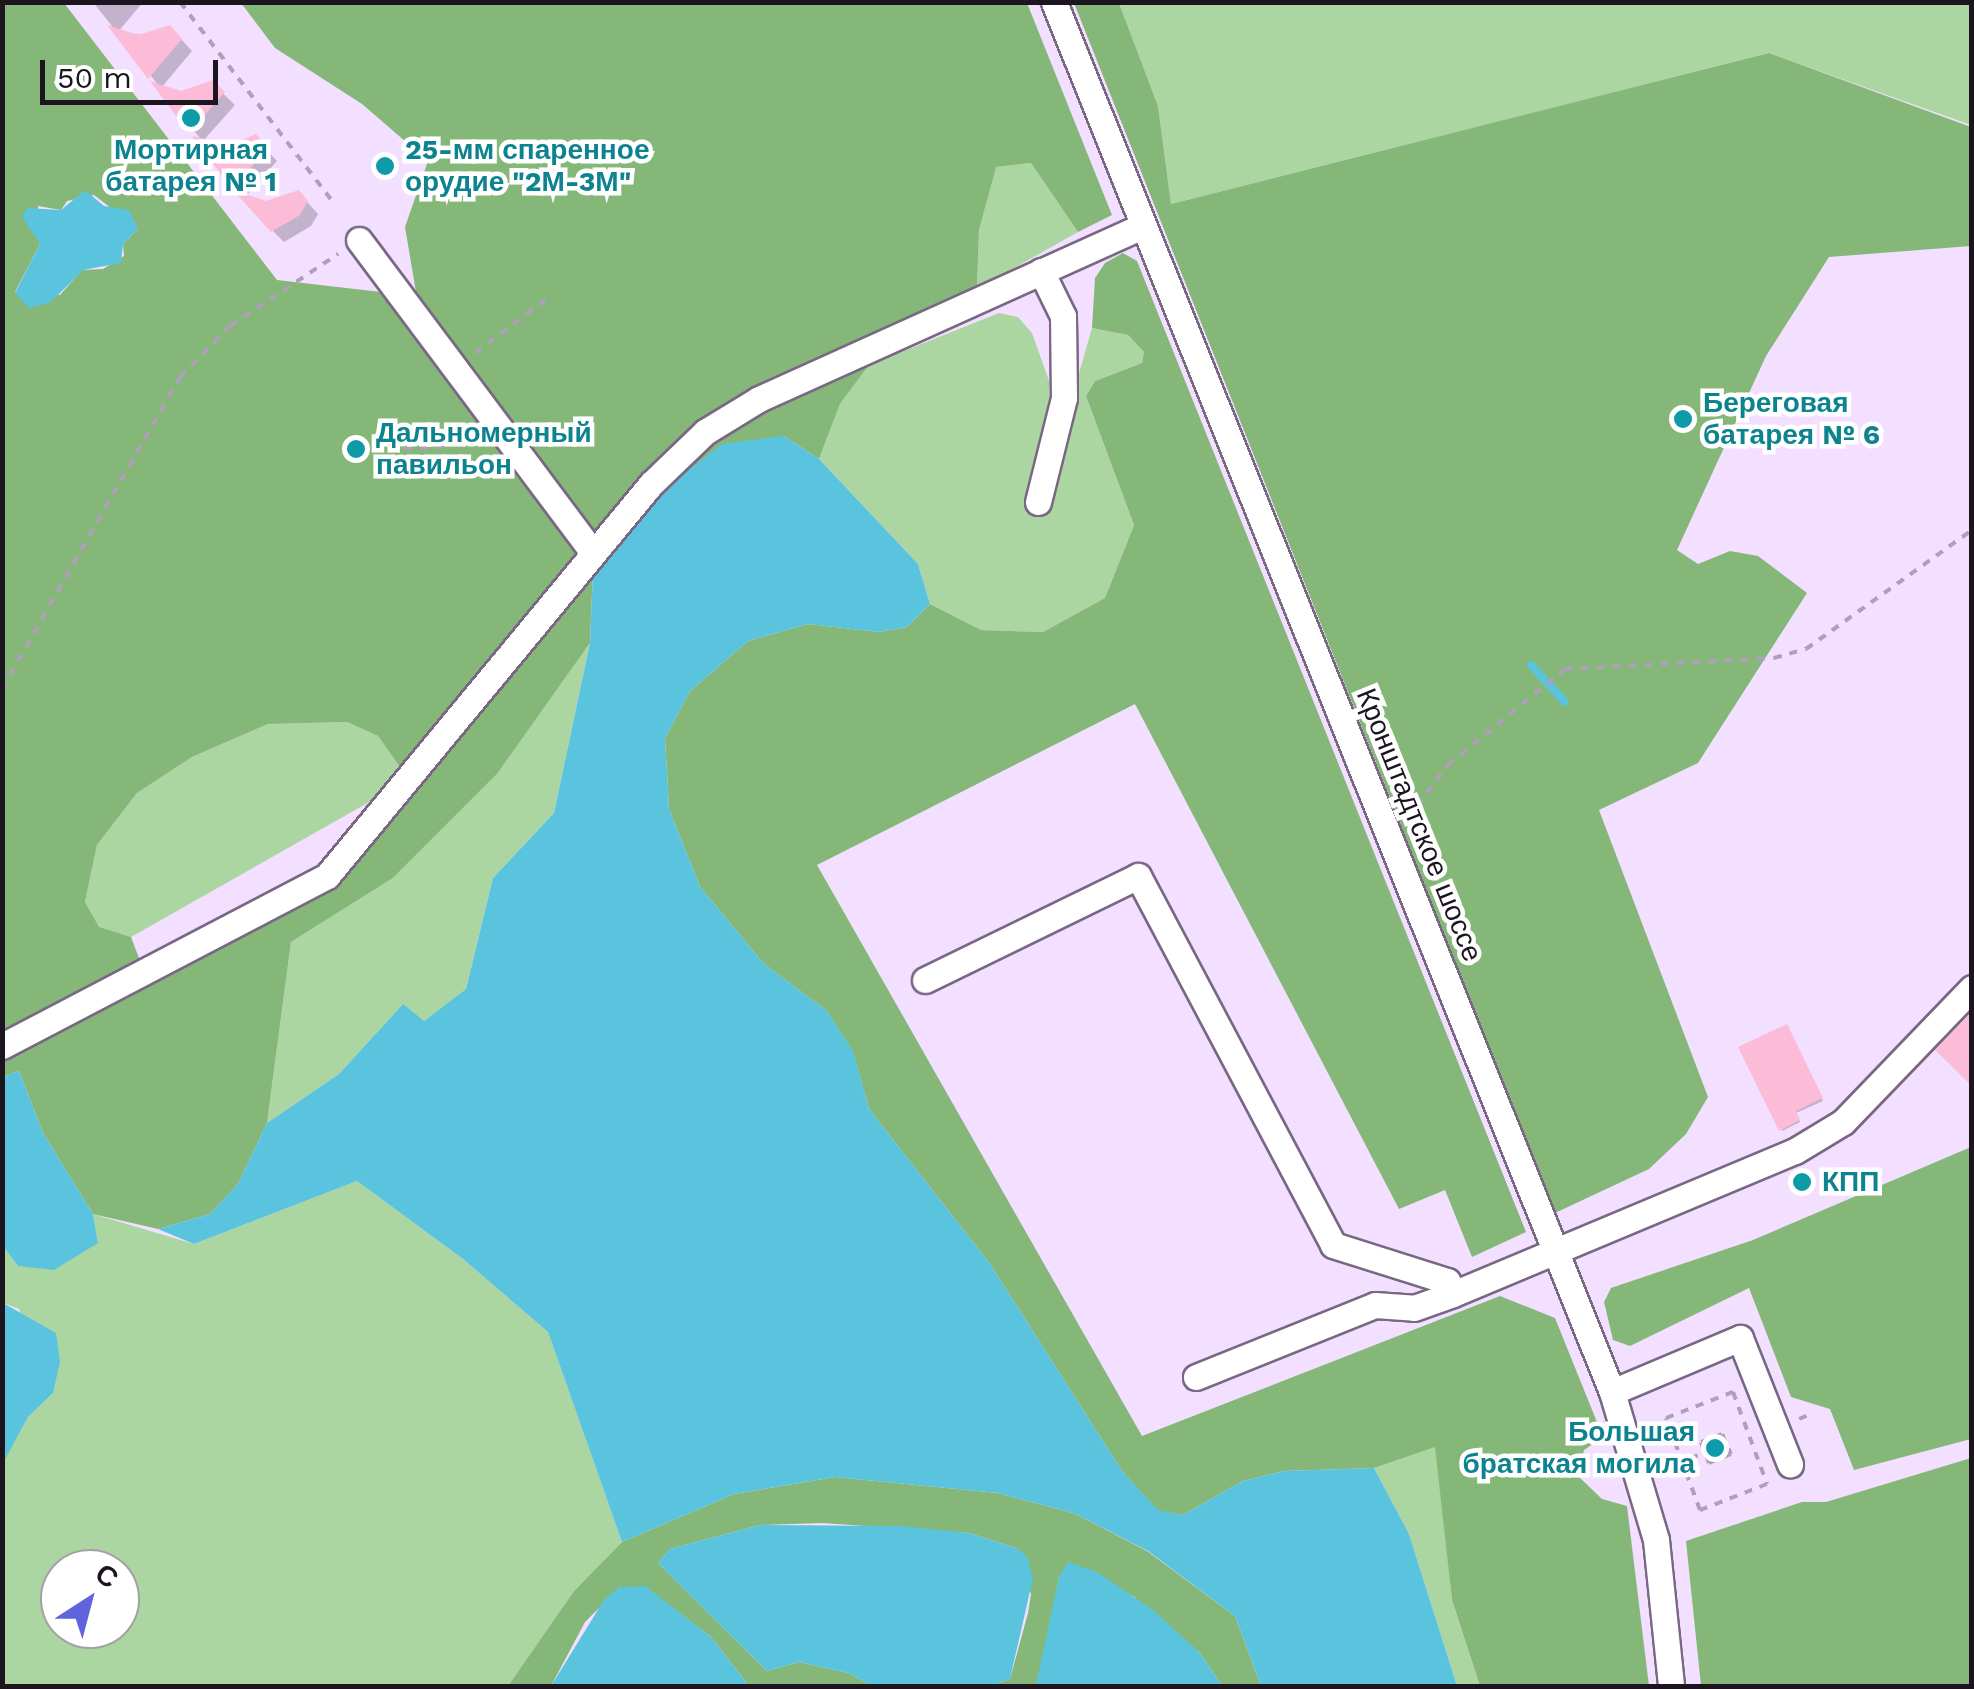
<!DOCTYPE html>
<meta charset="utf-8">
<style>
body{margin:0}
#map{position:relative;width:1974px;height:1689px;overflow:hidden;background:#f3dfff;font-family:"Work Sans",sans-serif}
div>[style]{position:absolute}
.green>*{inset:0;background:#acd6a1}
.forest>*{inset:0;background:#85b878}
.water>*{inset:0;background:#5ac4df}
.shadow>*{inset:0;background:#0003}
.stream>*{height:8px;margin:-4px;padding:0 4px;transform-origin:4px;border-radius:4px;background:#5ac4df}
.building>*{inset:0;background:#fcbbd7}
.path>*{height:4px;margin-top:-2px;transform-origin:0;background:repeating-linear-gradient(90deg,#af9fb8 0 8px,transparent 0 16px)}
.roads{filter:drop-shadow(2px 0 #796783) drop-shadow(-2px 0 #796783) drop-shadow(0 2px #796783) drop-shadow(0 -2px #796783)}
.minor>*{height:25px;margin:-12.5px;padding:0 12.5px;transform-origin:12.5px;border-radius:12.5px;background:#fff}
.dots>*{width:28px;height:28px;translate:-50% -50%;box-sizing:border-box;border:5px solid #fff;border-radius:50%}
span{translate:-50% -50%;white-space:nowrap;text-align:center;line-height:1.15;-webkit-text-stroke:9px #fff;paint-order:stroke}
.culture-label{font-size:28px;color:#0d838f;font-weight:700}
.left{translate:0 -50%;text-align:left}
.right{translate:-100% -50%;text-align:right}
.street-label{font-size:28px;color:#1c1520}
.frame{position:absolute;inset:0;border:5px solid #1c1520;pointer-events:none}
.north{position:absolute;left:40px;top:1549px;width:100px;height:100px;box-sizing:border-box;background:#fff;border:2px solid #a4a1a6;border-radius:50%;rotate:36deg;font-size:28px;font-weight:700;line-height:40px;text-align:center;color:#1c1520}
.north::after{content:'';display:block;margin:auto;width:35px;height:45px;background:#5f64dc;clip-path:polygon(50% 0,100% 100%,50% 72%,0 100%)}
.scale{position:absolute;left:40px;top:60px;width:178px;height:45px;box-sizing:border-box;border:5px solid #1c1520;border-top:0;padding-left:12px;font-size:30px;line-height:35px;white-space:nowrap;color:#1c1520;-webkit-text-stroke:8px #fff;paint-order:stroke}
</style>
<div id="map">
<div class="green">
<i style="clip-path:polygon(1119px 3px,1971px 3px,1971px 125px,1769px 53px,1171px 204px,1158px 106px)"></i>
<i style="clip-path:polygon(1031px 163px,1078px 232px,977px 289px,979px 230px,995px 167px)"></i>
<i style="clip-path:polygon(999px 313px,1018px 317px,1032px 333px,1053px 392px,1073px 394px,1092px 328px,1128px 335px,1144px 352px,1142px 363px,1095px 381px,1086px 396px,1134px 525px,1105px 598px,1043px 632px,981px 630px,930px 604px,918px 564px,819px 459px,840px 404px,869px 365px)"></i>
<i style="clip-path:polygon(590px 643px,554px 813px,493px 878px,466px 989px,424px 1021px,402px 1005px,339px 1074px,267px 1123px,291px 942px,393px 878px,497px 774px)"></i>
<i style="clip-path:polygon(347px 722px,378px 736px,402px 770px,371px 801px,131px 937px,99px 928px,85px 902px,97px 845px,137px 793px,192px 757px,268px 724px)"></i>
<i style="clip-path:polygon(evenodd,357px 1181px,463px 1259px,548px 1332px,622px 1542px,574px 1591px,508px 1686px,3px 1686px,2px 1463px,28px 1417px,53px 1393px,19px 1309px,3px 1303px,3px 1246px,18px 1266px,98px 1243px,93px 1214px,194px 1244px,357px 1181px,60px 1569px,120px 1569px,120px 1629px,60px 1629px,60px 1569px)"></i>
<i style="clip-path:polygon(1436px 1446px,1452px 1600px,1480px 1686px,1457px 1686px,1409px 1534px,1374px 1468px)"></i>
</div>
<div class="forest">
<i style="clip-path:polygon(evenodd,3px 3px,64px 3px,277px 280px,381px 292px,579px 554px,402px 770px,378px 736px,347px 722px,268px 724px,192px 757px,137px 793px,97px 845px,85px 902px,99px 927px,131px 937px,142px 966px,332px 881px,593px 569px,590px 643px,497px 774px,393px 878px,291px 942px,267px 1123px,238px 1184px,210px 1214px,158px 1229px,93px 1214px,43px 1133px,19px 1071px,3px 1077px,3px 3px,94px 195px,138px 229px,123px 244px,124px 256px,103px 269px,82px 270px,60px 295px,15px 292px,40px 244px,38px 206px,61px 210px,67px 201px,94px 195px)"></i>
<i style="clip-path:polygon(241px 3px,1027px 3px,1112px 215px,1078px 232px,1031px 163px,996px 167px,979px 230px,977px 289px,750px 395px,593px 538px,418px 304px,405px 227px,428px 161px,362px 104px,275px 48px)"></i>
<i style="clip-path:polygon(1074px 3px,1119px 3px,1158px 106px,1171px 204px,1769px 53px,1971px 127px,1971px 246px,1829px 257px,1766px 356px,1677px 550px,1698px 564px,1730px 551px,1758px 556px,1807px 593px,1698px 763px,1599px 810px,1708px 1097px,1686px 1134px,1649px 1169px,1555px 1213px)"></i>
<i style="clip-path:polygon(1123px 253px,1137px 261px,1526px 1232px,1472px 1257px,1445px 1190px,1399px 1209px,1135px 704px,817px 865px,1142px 1436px,1500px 1296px,1555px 1318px,1603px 1437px,1584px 1450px,1578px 1476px,1602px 1499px,1627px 1506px,1649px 1686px,1480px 1686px,1452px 1600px,1435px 1447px,1374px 1468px,1284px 1471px,1243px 1481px,1183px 1515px,1158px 1511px,1122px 1471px,990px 1264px,869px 1109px,853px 1052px,827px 1011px,764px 964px,700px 887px,669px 809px,665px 738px,690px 691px,748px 641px,808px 624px,879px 632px,907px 627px,930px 604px,981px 630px,1043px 632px,1105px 598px,1134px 525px,1086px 396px,1095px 381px,1142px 363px,1144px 352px,1128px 335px,1092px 328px,1095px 278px,1105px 263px)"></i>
<i style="clip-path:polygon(869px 365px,840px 404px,819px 459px,784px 436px,651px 499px,708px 438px)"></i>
<i style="clip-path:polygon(1971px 1147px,1971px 1439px,1854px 1470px,1830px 1409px,1791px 1397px,1749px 1288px,1630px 1346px,1613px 1340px,1604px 1302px,1611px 1288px,1753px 1240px)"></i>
<i style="clip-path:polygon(1971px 1458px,1971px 1686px,1701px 1686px,1686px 1541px,1802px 1502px,1826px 1502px)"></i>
<i style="clip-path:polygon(835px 1477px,998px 1493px,1076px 1514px,1147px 1551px,1235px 1616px,1261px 1686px,1222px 1686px,1200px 1653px,1133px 1596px,1059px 1577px,1040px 1686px,990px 1686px,1010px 1679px,1028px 1613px,1031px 1594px,1016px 1548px,969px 1533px,822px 1523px,760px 1525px,670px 1549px,658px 1563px,767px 1671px,799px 1662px,849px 1673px,872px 1686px,749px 1686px,711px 1637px,645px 1587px,620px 1587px,585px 1622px,551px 1686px,508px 1686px,574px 1591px,622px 1542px,734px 1494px)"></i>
</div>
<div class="water">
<i style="clip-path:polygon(85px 190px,104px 206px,129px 210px,138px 229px,123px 244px,121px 263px,83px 270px,51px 302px,29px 308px,15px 293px,40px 244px,22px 217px,27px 208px,61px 210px)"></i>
<i style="clip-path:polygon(784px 436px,819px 459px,918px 564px,930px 604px,907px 627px,879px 632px,808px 624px,748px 641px,690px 691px,665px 738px,669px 809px,700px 887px,764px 964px,827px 1011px,853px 1051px,869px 1109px,990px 1264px,1122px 1471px,1158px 1510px,1183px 1515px,1243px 1481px,1284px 1471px,1374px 1468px,1409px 1534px,1457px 1686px,1261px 1686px,1235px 1616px,1148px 1551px,1076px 1514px,998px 1493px,835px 1477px,734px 1494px,622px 1542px,548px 1332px,463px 1259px,357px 1181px,194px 1244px,158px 1229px,210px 1214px,238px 1184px,267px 1123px,339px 1074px,403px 1004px,424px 1021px,466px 989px,493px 878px,554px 813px,590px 643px,593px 569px,651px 499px,722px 444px)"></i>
<i style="clip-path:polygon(19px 1071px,43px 1133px,93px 1214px,98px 1243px,54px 1270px,18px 1266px,3px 1246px,3px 1077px)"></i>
<i style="clip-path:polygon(3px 1303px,56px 1333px,60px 1362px,53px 1393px,28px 1417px,3px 1463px)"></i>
<i style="clip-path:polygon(760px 1525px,901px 1526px,969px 1533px,1016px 1548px,1027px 1556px,1033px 1578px,1010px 1679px,990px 1686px,872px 1686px,849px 1673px,799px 1662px,767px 1671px,658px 1563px,670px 1549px)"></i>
<i style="clip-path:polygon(1068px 1562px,1097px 1572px,1153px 1610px,1200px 1653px,1222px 1686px,1036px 1685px,1059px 1577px)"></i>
<i style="clip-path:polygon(645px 1586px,711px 1637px,749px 1686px,551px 1686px,604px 1600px,620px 1587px)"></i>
</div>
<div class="shadow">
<i style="clip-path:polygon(93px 2px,143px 2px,118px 32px,181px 39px,192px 51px,161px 88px,181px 94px,212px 83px,235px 105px,203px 141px,230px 148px,255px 137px,277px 161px,246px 196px,266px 203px,298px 192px,318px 214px,311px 226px,284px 242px,272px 230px)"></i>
<i style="clip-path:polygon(1788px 1028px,1823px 1101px,1796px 1113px,1800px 1122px,1782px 1131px)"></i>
</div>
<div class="stream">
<i style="left:1531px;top:665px;width:50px;rotate:47.4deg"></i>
</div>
<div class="building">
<i style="clip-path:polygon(107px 25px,138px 35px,170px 25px,182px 39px,148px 79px)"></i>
<i style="clip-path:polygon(213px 80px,225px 92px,189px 133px,150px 81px,181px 91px)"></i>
<i style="clip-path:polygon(256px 134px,268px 148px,232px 189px,192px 136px,230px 145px)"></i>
<i style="clip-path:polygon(233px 190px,266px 201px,299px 190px,308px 201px,300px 215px,271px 232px)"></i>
<i style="clip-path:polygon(1972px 1012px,1972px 1086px,1935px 1050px)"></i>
<i style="clip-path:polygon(1787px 1024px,1823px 1098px,1796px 1111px,1800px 1120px,1779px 1131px,1738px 1047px)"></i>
</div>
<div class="path">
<i style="left:180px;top:2px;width:255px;rotate:52.6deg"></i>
<i style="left:475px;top:353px;width:95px;rotate:-36.9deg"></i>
<i style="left:356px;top:449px;width:80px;rotate:-0.7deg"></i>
<i style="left:436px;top:448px;width:41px;rotate:-21.5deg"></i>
<i style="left:2px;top:689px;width:359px;rotate:-60.3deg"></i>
<i style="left:180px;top:377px;width:71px;rotate:-45.6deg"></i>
<i style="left:230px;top:326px;width:130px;rotate:-33.7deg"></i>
<i style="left:1407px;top:818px;width:67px;rotate:-52.3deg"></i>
<i style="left:1448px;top:765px;width:151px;rotate:-39.4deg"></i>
<i style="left:1565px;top:669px;width:209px;rotate:-3deg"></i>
<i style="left:1774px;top:658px;width:33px;rotate:-16deg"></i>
<i style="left:1806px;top:649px;width:204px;rotate:-35.6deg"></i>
<i style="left:1733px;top:1392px;width:98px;rotate:69.7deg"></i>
<i style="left:1767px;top:1484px;width:72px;rotate:158.8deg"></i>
<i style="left:1700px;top:1510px;width:98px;rotate:-110.3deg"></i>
<i style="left:1666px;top:1418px;width:72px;rotate:-21.2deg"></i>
<i style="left:1799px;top:1419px;width:13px;rotate:-23deg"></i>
<i style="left:1722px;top:1434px;width:22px;rotate:66deg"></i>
<i style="left:1731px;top:1454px;width:24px;rotate:158deg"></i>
<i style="left:1709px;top:1463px;width:22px;rotate:-111deg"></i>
<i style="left:1701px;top:1442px;width:22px;rotate:-21deg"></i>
<i style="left:1661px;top:1471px;width:46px;rotate:-23.2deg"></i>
</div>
<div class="roads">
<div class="minor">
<i style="left:1054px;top:2px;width:1498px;rotate:68.13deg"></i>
<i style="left:1612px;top:1392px;width:154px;rotate:73.4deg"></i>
<i style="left:1656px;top:1540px;width:147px;rotate:84.1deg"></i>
<i style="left:359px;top:240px;width:391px;rotate:53.2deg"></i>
<i style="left:1038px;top:502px;width:107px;rotate:-76deg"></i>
<i style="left:1064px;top:398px;width:82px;rotate:-90.7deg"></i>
<i style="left:1063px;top:316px;width:50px;rotate:-116.1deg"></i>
<i style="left:925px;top:980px;width:237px;rotate:-26deg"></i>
<i style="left:1138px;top:876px;width:417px;rotate:62.1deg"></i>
<i style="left:1333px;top:1245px;width:120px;rotate:17.5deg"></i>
<i style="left:1447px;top:1281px;width:14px;rotate:65deg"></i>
<i style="left:1453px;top:1294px;width:371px;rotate:-22.7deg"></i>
<i style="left:1795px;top:1151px;width:56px;rotate:-31.1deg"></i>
<i style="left:1843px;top:1122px;width:186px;rotate:-46.1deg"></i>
<i style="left:2px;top:1046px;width:367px;rotate:-27.6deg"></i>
<i style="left:327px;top:876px;width:509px;rotate:-50.43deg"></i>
<i style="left:651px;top:484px;width:75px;rotate:-43.9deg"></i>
<i style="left:705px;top:432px;width:63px;rotate:-31.4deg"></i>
<i style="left:759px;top:399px;width:420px;rotate:-24.3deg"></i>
<i style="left:1196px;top:1377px;width:193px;rotate:-21.9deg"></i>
<i style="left:1375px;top:1305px;width:39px;rotate:4deg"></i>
<i style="left:1414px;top:1308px;width:41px;rotate:-19.7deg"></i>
<i style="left:1612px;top:1392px;width:139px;rotate:-22.9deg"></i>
<i style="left:1740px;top:1338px;width:136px;rotate:68.4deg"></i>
</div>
</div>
<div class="dots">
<i style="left:191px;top:118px;background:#0f9aa8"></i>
<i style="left:385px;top:166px;background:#0f9aa8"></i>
<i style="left:1683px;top:419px;background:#0f9aa8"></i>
<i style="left:356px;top:449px;background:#0f9aa8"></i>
<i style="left:1802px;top:1182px;background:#0f9aa8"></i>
<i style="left:1715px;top:1448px;background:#0f9aa8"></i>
</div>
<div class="culture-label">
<span style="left:191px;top:166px">Мортирная<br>батарея № 1</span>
<span class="left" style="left:405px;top:166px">25-мм спаренное<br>орудие "2М-3М"</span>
<span class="left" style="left:1703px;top:419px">Береговая<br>батарея № 6</span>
<span class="left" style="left:376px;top:449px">Дальномерный<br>павильон</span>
<span class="left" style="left:1822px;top:1182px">КПП</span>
<span class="right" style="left:1695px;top:1448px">Большая<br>братская могила</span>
</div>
<div class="street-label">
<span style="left:1419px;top:825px;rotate:68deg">Кронштадтское шоссе</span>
</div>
<div class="frame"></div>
<div class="north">С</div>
<div class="scale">50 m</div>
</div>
